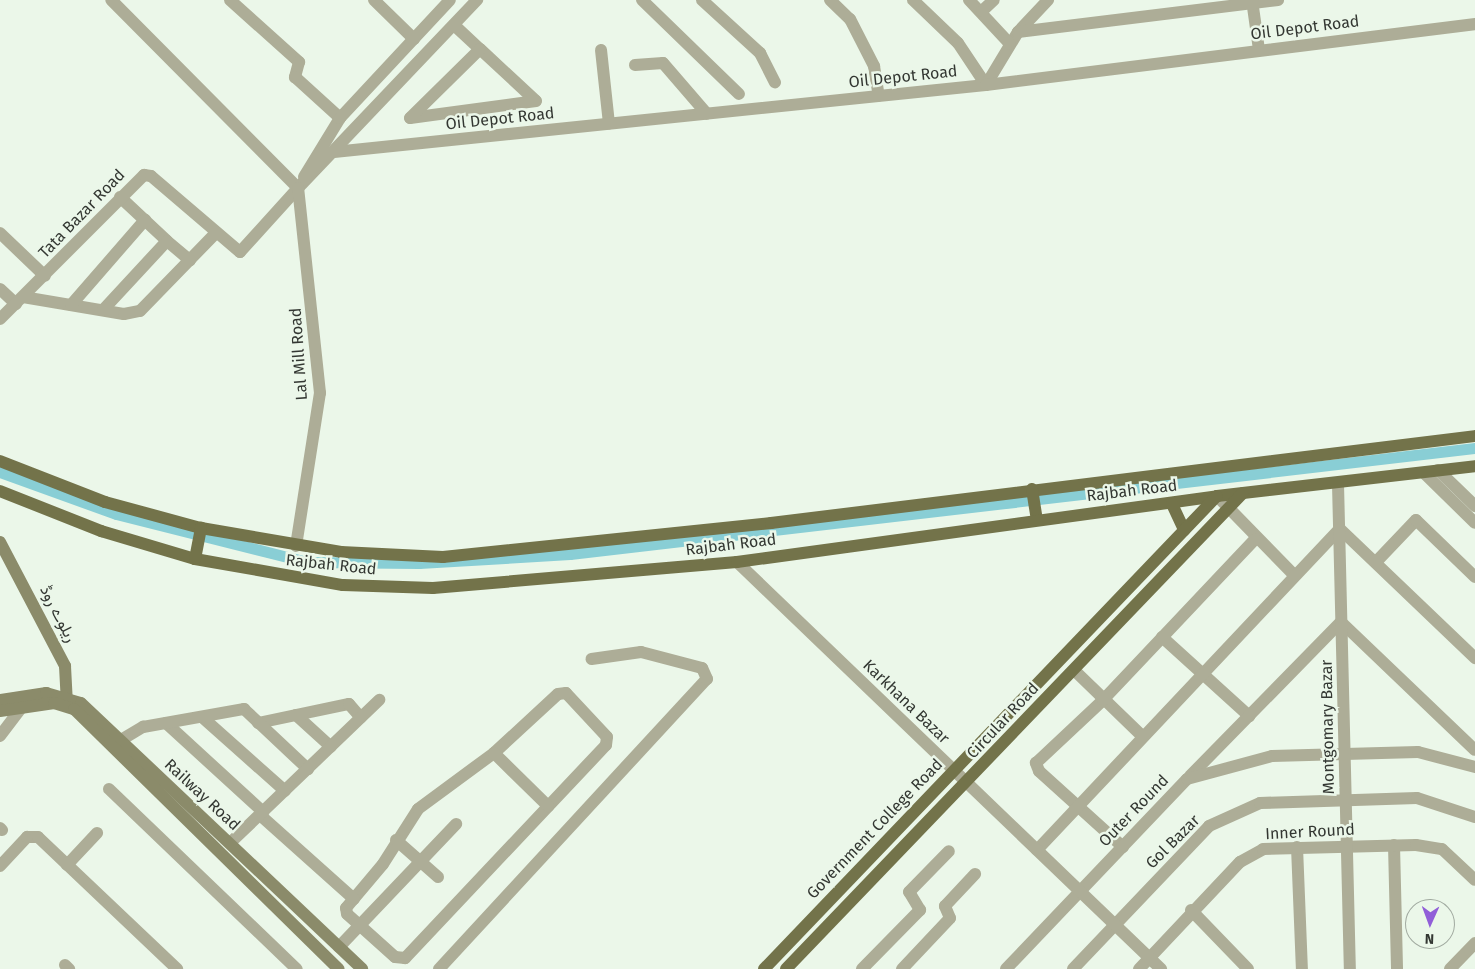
<!DOCTYPE html>
<meta charset="utf-8">
<style>
body{margin:0}
#map{position:relative;width:1475px;height:969px;overflow:hidden;background:#ebf7e9;font-family:"Fira Sans",Vazirmatn,sans-serif}
div>[style]{position:absolute}
.canal>*{height:11px;margin:-5.5px;padding:0 5.5px;transform-origin:5.5px;border-radius:5.5px;background:#89ced5}
.minor>*{height:12px;margin:-6px;padding:0 6px;transform-origin:6px;border-radius:6px;background:#adad97}
.tertiary>*{height:12px;margin:-6px;padding:0 6px;transform-origin:6px;border-radius:6px;background:#adad97}
.secondary>*{height:12px;margin:-6px;padding:0 6px;transform-origin:6px;border-radius:6px;background:#8b8b6a}
.primary>*{height:12px;margin:-6px;padding:0 6px;transform-origin:6px;border-radius:6px;background:#73734a}
span{translate:-50% -50%;white-space:nowrap;text-align:center;line-height:1.15;-webkit-text-stroke:5px #ebf7e9;paint-order:stroke}
.street-label{font-size:16px;color:#333732}
.north{position:absolute;left:1405px;top:899px;width:50px;height:50px;box-sizing:border-box;background:#ebf7e9;border:1px solid #a1aaa0;border-radius:50%;rotate:182deg;font-size:14px;font-weight:700;line-height:20px;text-align:center;color:#333732}
.north::after{content:'';display:block;margin:auto;width:18px;height:22px;background:#915ed8;clip-path:polygon(50% 0,100% 100%,50% 72%,0 100%)}
</style>
<div id="map">
<div class="canal">
<i style="left:0;top:472px;width:123px;rotate:19.9deg"></i>
<i style="left:116px;top:514px;width:197px;rotate:14.1deg"></i>
<i style="left:307px;top:562px;width:112px;rotate:0.5deg"></i>
<i style="left:419px;top:563px;width:151px;rotate:-3.4deg"></i>
<i style="left:570px;top:554px;width:911px;rotate:-6.68deg"></i>
</div>
<div class="minor">
<i style="left:230px;top:0;width:93px;rotate:41.9deg"></i>
<i style="left:299px;top:62px;width:16px;rotate:105deg"></i>
<i style="left:295px;top:77px;width:61px;rotate:42.3deg"></i>
<i style="left:374px;top:0;width:56px;rotate:44.3deg"></i>
<i style="left:642px;top:0;width:135px;rotate:44.1deg"></i>
<i style="left:702px;top:0;width:79px;rotate:42.4deg"></i>
<i style="left:760px;top:53px;width:33px;rotate:63deg"></i>
<i style="left:830px;top:0;width:28px;rotate:44deg"></i>
<i style="left:850px;top:19px;width:53px;rotate:62.9deg"></i>
<i style="left:874px;top:66px;width:30px;rotate:81deg"></i>
<i style="left:913px;top:0;width:62px;rotate:43.7deg"></i>
<i style="left:958px;top:43px;width:50px;rotate:56.3deg"></i>
<i style="left:986px;top:85px;width:62px;rotate:-58.9deg"></i>
<i style="left:1018px;top:32px;width:44px;rotate:-46.8deg"></i>
<i style="left:969px;top:0;width:60px;rotate:47deg"></i>
<i style="left:1252px;top:0;width:50px;rotate:82deg"></i>
<i style="left:982px;top:11px;width:16px;rotate:-43deg"></i>
<i style="left:454px;top:25px;width:35px;rotate:43deg"></i>
<i style="left:480px;top:49px;width:76px;rotate:42.9deg"></i>
<i style="left:536px;top:101px;width:127px;rotate:172.3deg"></i>
<i style="left:410px;top:118px;width:98px;rotate:-44.6deg"></i>
<i style="left:1018px;top:32px;width:262px;rotate:-7deg"></i>
<i style="left:601px;top:50px;width:74px;rotate:83.8deg"></i>
<i style="left:635px;top:65px;width:28px;rotate:-4deg"></i>
<i style="left:663px;top:63px;width:67px;rotate:49.2deg"></i>
<i style="left:334px;top:152px;width:655px;rotate:-5.87deg"></i>
<i style="left:986px;top:85px;width:493px;rotate:-7.1deg"></i>
<i style="left:120px;top:197px;width:64px;rotate:43.1deg"></i>
<i style="left:0;top:233px;width:62px;rotate:43.7deg"></i>
<i style="left:0;top:289px;width:22px;rotate:43deg"></i>
<i style="left:23px;top:297px;width:102px;rotate:9.6deg"></i>
<i style="left:124px;top:314px;width:16px;rotate:-11deg"></i>
<i style="left:140px;top:311px;width:107px;rotate:-45.8deg"></i>
<i style="left:71px;top:305px;width:113px;rotate:-49deg"></i>
<i style="left:103px;top:310px;width:94px;rotate:-47.2deg"></i>
<i style="left:167px;top:241px;width:30px;rotate:40deg"></i>
<i style="left:0;top:319px;width:204px;rotate:-45deg"></i>
<i style="left:144px;top:175px;width:7px;rotate:8deg"></i>
<i style="left:151px;top:176px;width:117px;rotate:40.5deg"></i>
<i style="left:240px;top:252px;width:86px;rotate:-47.8deg"></i>
<i style="left:298px;top:188px;width:265px;rotate:-134.8deg"></i>
<i style="left:1217px;top:496px;width:110px;rotate:45.7deg"></i>
<i style="left:1376px;top:562px;width:58px;rotate:-46.4deg"></i>
<i style="left:1416px;top:520px;width:82px;rotate:44deg"></i>
<i style="left:1162px;top:637px;width:118px;rotate:42.2deg"></i>
<i style="left:1074px;top:670px;width:95px;rotate:44.1deg"></i>
<i style="left:566px;top:693px;width:60px;rotate:47deg"></i>
<i style="left:607px;top:737px;width:8px;rotate:97deg"></i>
<i style="left:606px;top:745px;width:293px;rotate:133.3deg"></i>
<i style="left:405px;top:958px;width:10px;rotate:-174deg"></i>
<i style="left:395px;top:957px;width:64px;rotate:-138.1deg"></i>
<i style="left:347px;top:914px;width:6px;rotate:-99deg"></i>
<i style="left:346px;top:908px;width:57px;rotate:-49.9deg"></i>
<i style="left:383px;top:864px;width:65px;rotate:-57.5deg"></i>
<i style="left:418px;top:809px;width:94px;rotate:-36.4deg"></i>
<i style="left:494px;top:753px;width:87px;rotate:-42.7deg"></i>
<i style="left:558px;top:694px;width:8px;rotate:-7deg"></i>
<i style="left:296px;top:715px;width:47px;rotate:42.4deg"></i>
<i style="left:202px;top:717px;width:111px;rotate:41.7deg"></i>
<i style="left:166px;top:723px;width:132px;rotate:42.5deg"></i>
<i style="left:258px;top:723px;width:93px;rotate:-11.8deg"></i>
<i style="left:349px;top:704px;width:18px;rotate:49deg"></i>
<i style="left:121px;top:740px;width:26px;rotate:-31deg"></i>
<i style="left:143px;top:727px;width:103px;rotate:-10.1deg"></i>
<i style="left:244px;top:709px;width:88px;rotate:43.2deg"></i>
<i style="left:494px;top:753px;width:76px;rotate:44.5deg"></i>
<i style="left:1190px;top:776px;width:216px;rotate:-45.6deg"></i>
<i style="left:1341px;top:622px;width:185px;rotate:43.7deg"></i>
<i style="left:109px;top:789px;width:260px;rotate:43.8deg"></i>
<i style="left:260px;top:815px;width:126px;rotate:41.8deg"></i>
<i style="left:0;top:828px;width:3px;rotate:45deg"></i>
<i style="left:396px;top:840px;width:56px;rotate:41.4deg"></i>
<i style="left:230px;top:843px;width:207px;rotate:-43.8deg"></i>
<i style="left:1394px;top:845px;width:124px;rotate:88.6deg"></i>
<i style="left:1123px;top:847px;width:113px;rotate:-137.9deg"></i>
<i style="left:1039px;top:771px;width:9px;rotate:-111deg"></i>
<i style="left:1036px;top:763px;width:92px;rotate:-43.2deg"></i>
<i style="left:1103px;top:700px;width:221px;rotate:-46.6deg"></i>
<i style="left:1297px;top:847px;width:122px;rotate:87.7deg"></i>
<i style="left:1037px;top:850px;width:441px;rotate:-46.7deg"></i>
<i style="left:1340px;top:529px;width:187px;rotate:43.7deg"></i>
<i style="left:67px;top:865px;width:44px;rotate:-46.8deg"></i>
<i style="left:0;top:866px;width:40px;rotate:-47deg"></i>
<i style="left:27px;top:837px;width:11px"></i>
<i style="left:38px;top:837px;width:192px;rotate:43.5deg"></i>
<i style="left:1191px;top:910px;width:82px;rotate:46deg"></i>
<i style="left:339px;top:947px;width:170px;rotate:-46.4deg"></i>
<i style="left:65px;top:965px;width:6px;rotate:45deg"></i>
<i style="left:439px;top:969px;width:395px;rotate:-47.3deg"></i>
<i style="left:707px;top:679px;width:12px;rotate:-114deg"></i>
<i style="left:702px;top:668px;width:63px;rotate:-165.3deg"></i>
<i style="left:641px;top:652px;width:50px;rotate:172deg"></i>
<i style="left:862px;top:969px;width:83px;rotate:-45.5deg"></i>
<i style="left:920px;top:910px;width:21px;rotate:-121deg"></i>
<i style="left:909px;top:892px;width:57px;rotate:-45.7deg"></i>
<i style="left:902px;top:969px;width:70px;rotate:-46.7deg"></i>
<i style="left:950px;top:918px;width:13px;rotate:-113deg"></i>
<i style="left:945px;top:906px;width:44px;rotate:-46.8deg"></i>
<i style="left:1006px;top:969px;width:262px;rotate:-46.4deg"></i>
<i style="left:1187px;top:779px;width:88px;rotate:-15.1deg"></i>
<i style="left:1272px;top:756px;width:146px;rotate:-1.6deg"></i>
<i style="left:1418px;top:752px;width:59px;rotate:14.7deg"></i>
<i style="left:1073px;top:969px;width:197px;rotate:-46.4deg"></i>
<i style="left:1209px;top:826px;width:56px;rotate:-24.3deg"></i>
<i style="left:1260px;top:803px;width:157px;rotate:-1.8deg"></i>
<i style="left:1417px;top:798px;width:61px;rotate:18.1deg"></i>
<i style="left:1139px;top:969px;width:147px;rotate:-46.7deg"></i>
<i style="left:1240px;top:862px;width:26px;rotate:-29deg"></i>
<i style="left:1263px;top:849px;width:153px;rotate:-1.5deg"></i>
<i style="left:1416px;top:845px;width:26px;rotate:9deg"></i>
<i style="left:1442px;top:849px;width:45px;rotate:43.2deg"></i>
<i style="left:1450px;top:969px;width:36px;rotate:-46deg"></i>
</div>
<div class="tertiary">
<i style="left:304px;top:177px;width:69px;rotate:-58.6deg"></i>
<i style="left:340px;top:118px;width:161px;rotate:-47deg"></i>
<i style="left:298px;top:188px;width:260px;rotate:-46.4deg"></i>
<i style="left:1438px;top:470px;width:52px;rotate:44.2deg"></i>
<i style="left:1424px;top:473px;width:71px;rotate:44.4deg"></i>
<i style="left:1338px;top:484px;width:485px;rotate:88.6deg"></i>
<i style="left:296px;top:546px;width:155px;rotate:-81.1deg"></i>
<i style="left:320px;top:393px;width:206px;rotate:-96.1deg"></i>
<i style="left:737px;top:562px;width:588px;rotate:43.83deg"></i>
<i style="left:0;top:736px;width:35px;rotate:-53deg"></i>
</div>
<div class="secondary">
<i style="left:0;top:542px;width:140px;rotate:62.3deg"></i>
<i style="left:65px;top:666px;width:38px;rotate:87deg"></i>
<i style="left:0;top:700px;width:47px;rotate:-8.7deg"></i>
<i style="left:46px;top:693px;width:36px;rotate:16deg"></i>
<i style="left:81px;top:703px;width:387px;rotate:43.4deg"></i>
<i style="left:0;top:711px;width:55px;rotate:-8.4deg"></i>
<i style="left:54px;top:703px;width:21px;rotate:17deg"></i>
<i style="left:74px;top:709px;width:371px;rotate:44.5deg"></i>
</div>
<div class="primary">
<i style="left:0;top:461px;width:113px;rotate:21.3deg"></i>
<i style="left:105px;top:502px;width:99px;rotate:15.2deg"></i>
<i style="left:201px;top:528px;width:142px;rotate:9.7deg"></i>
<i style="left:341px;top:552px;width:102px;rotate:2.8deg"></i>
<i style="left:443px;top:557px;width:330px;rotate:-5.9deg"></i>
<i style="left:771px;top:523px;width:709px;rotate:-7.04deg"></i>
<i style="left:1032px;top:489px;width:30px;rotate:81deg"></i>
<i style="left:0;top:491px;width:109px;rotate:21.6deg"></i>
<i style="left:101px;top:531px;width:98px;rotate:16.6deg"></i>
<i style="left:195px;top:559px;width:150px;rotate:10deg"></i>
<i style="left:343px;top:585px;width:90px;rotate:1.9deg"></i>
<i style="left:433px;top:588px;width:305px;rotate:-4.9deg"></i>
<i style="left:737px;top:562px;width:485px;rotate:-7.8deg"></i>
<i style="left:1217px;top:496px;width:260px;rotate:-6.6deg"></i>
<i style="left:1172px;top:504px;width:29px;rotate:65deg"></i>
<i style="left:195px;top:559px;width:32px;rotate:-79deg"></i>
<i style="left:764px;top:969px;width:655px;rotate:-46.24deg"></i>
<i style="left:786px;top:969px;width:660px;rotate:-46.17deg"></i>
</div>
<div class="street-label">
<span style="left:1305px;top:28px;rotate:-7deg">Oil Depot Road</span>
<span style="left:903px;top:77px;rotate:-6deg">Oil Depot Road</span>
<span style="left:500px;top:119px;rotate:-6deg">Oil Depot Road</span>
<span style="left:82px;top:214px;rotate:-46deg">Tata Bazar Road</span>
<span style="left:299px;top:354px;rotate:-94deg">Lal Mill Road</span>
<span style="left:1132px;top:491px;rotate:-7deg">Rajbah Road</span>
<span style="left:731px;top:545px;rotate:-7deg">Rajbah Road</span>
<span style="left:331px;top:565px;rotate:6deg">Rajbah Road</span>
<span style="left:58px;top:614px;rotate:63deg">ریلوے روڈ</span>
<span style="left:906px;top:702px;rotate:44deg">Karkhana Bazar</span>
<span style="left:1003px;top:721px;rotate:-47deg">Circular Road</span>
<span style="left:1328px;top:727px;rotate:-91deg">Montgomary Bazar</span>
<span style="left:202px;top:795px;rotate:43deg">Railway Road</span>
<span style="left:1134px;top:811px;rotate:-46deg">Outer Round</span>
<span style="left:875px;top:829px;rotate:-46deg">Government College Road</span>
<span style="left:1310px;top:832px;rotate:-3deg">Inner Round</span>
<span style="left:1173px;top:842px;rotate:-45deg">Gol Bazar</span>
</div>
<div class="north">N</div>
</div>
